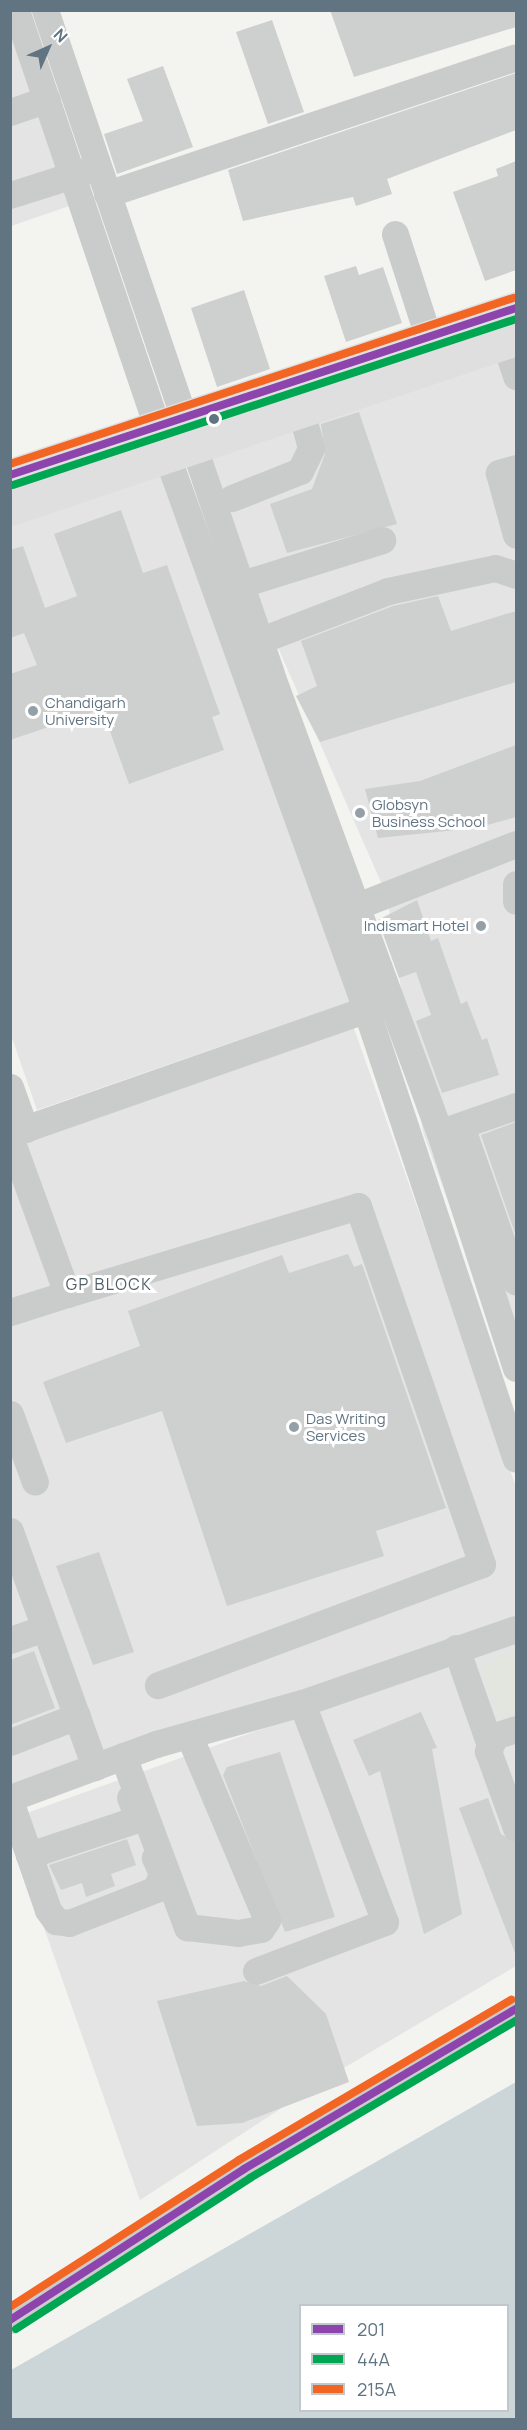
<!DOCTYPE html>
<style>
body{margin:0}
#map{position:relative;width:527px;height:2430px;overflow:hidden;background:#f3f3f0;font-family:Manrope,sans-serif}
div>[style]{position:absolute}
.built>*{inset:0;background:#e3e4e3}
.green>*{inset:0;background:#e2e6de}
.water>*{inset:0;background:#ccd5d8}
.building>*{inset:0;background:#cecfcf}
.minor>*{height:27px;margin:-13.5px;padding:0 13.5px;transform-origin:13.5px;border-radius:13.5px;background:#cacccc}
.major>*{height:33px;margin:-16.5px;padding:0 16.5px;transform-origin:16.5px;border-radius:16.5px;background:#dfdfe0}
.bus-1>*{height:8px;margin:-4px;padding:0 4px;transform-origin:4px;border-radius:4px;background:#8e44ad}
.bus-2>*{height:8px;margin:-4px;padding:0 4px;transform-origin:4px;border-radius:4px;background:#00a651}
.bus-3>*{height:8px;margin:-4px;padding:0 4px;transform-origin:4px;border-radius:4px;background:#f26522}
.dots>*{width:16px;height:16px;translate:-50% -50%;box-sizing:border-box;border:3px solid #fff;border-radius:50%}
span{translate:-50% -50%;white-space:nowrap;text-align:center;line-height:1.15;-webkit-text-stroke:6px #fff;paint-order:stroke}
.poi-label{font-size:15px;color:#617482}
.left{translate:0 -50%;text-align:left}
.right{translate:-100% -50%;text-align:right}
.neighbourhood-label{font-size:16px;color:#4f5d67;letter-spacing:1.5px}
.frame{position:absolute;inset:0;border:12px solid #617482;pointer-events:none}
.legend{position:absolute;left:299px;top:2304px;width:210px;height:108px;box-sizing:border-box;background:#fff;border:2px solid #c0c7cd;margin:0;padding:8px 10px;list-style:none;font-size:18px;color:#617482}
.legend li{display:flex;align-items:center;gap:12px;height:30px}
.legend b{width:30px;border:2px solid #c0c7cd}
.north{position:absolute;left:18px;top:18px;width:60px;height:60px;-webkit-text-stroke:4px #fff;paint-order:stroke;rotate:45deg;font-size:16px;font-weight:700;line-height:24px;text-align:center;color:#617482}
.north::after{content:'';display:block;margin:auto;width:21px;height:27px;background:#617482;clip-path:polygon(50% 0,100% 100%,50% 72%,0 100%)}
</style>
<div id="map">
<div class="built">
<i style="clip-path:polygon(10px 16px,75px 204px,11px 226px,10px 226px)"></i>
<i style="clip-path:polygon(516px 347px,516px 1347px,502px 1352px,423px 1132px,387px 896px,194px 456px)"></i>
<i style="clip-path:polygon(167px 456px,351px 1001px,37px 1110px,11px 1035px,11px 516px)"></i>
<i style="clip-path:polygon(352px 1023px,516px 1487px,516px 1618px,11px 1789px,11px 1148px)"></i>
<i style="clip-path:polygon(516px 1638px,516px 1966px,342px 2069px,140px 2200px,11px 1834px,10px 1819px)"></i>
</div>
<div class="green">
<i style="clip-path:polygon(516px 1653px,516px 1714px,501px 1719px,480px 1665px)"></i>
</div>
<div class="water">
<i style="clip-path:polygon(evenodd,516px 2082px,516px 2419px,11px 2419px,11px 2370px,516px 2082px,300px 2306px,508px 2306px,508px 2410px,300px 2410px,300px 2306px)"></i>
</div>
<div class="building">
<i style="clip-path:polygon(330px 10px,516px 10px,516px 27px,354px 77px)"></i>
<i style="clip-path:polygon(272px 20px,304px 112px,268px 124px,236px 32px)"></i>
<i style="clip-path:polygon(163px 66px,193px 147px,117px 174px,104px 134px,143px 121px,127px 79px)"></i>
<i style="clip-path:polygon(516px 73px,516px 130px,387px 179px,392px 194px,356px 206px,353px 197px,243px 221px,228px 170px)"></i>
<i style="clip-path:polygon(516px 161px,516px 270px,485px 281px,453px 192px,498px 176px,496px 169px)"></i>
<i style="clip-path:polygon(356px 266px,359px 275px,383px 267px,402px 323px,346px 342px,324px 276px)"></i>
<i style="clip-path:polygon(244px 290px,270px 369px,217px 387px,191px 308px)"></i>
<i style="clip-path:polygon(359px 412px,397px 524px,287px 553px,270px 504px,312px 489px,325px 454px,321px 424px)"></i>
<i style="clip-path:polygon(121px 510px,143px 573px,167px 565px,220px 714px,212px 717px,224px 750px,129px 784px,102px 709px,10px 740px,10px 674px,37px 665px,24px 633px,10px 638px,10px 550px,23px 546px,45px 608px,77px 596px,54px 534px)"></i>
<i style="clip-path:polygon(438px 596px,451px 631px,516px 611px,516px 682px,320px 742px,296px 696px,317px 686px,301px 641px,393px 606px)"></i>
<i style="clip-path:polygon(516px 745px,516px 817px,476px 828px,378px 838px,365px 789px,420px 781px)"></i>
<i style="clip-path:polygon(417px 900px,431px 941px,438px 938px,461px 1004px,467px 1001px,482px 1040px,487px 1038px,499px 1075px,442px 1093px,416px 1021px,431px 1015px,416px 972px,399px 978px,378px 920px)"></i>
<i style="clip-path:polygon(516px 1122px,516px 1236px,481px 1135px)"></i>
<i style="clip-path:polygon(348px 1254px,354px 1267px,362px 1264px,446px 1508px,376px 1531px,384px 1556px,227px 1606px,162px 1411px,66px 1443px,43px 1382px,140px 1346px,128px 1311px,282px 1255px,289px 1273px)"></i>
<i style="clip-path:polygon(99px 1552px,134px 1652px,93px 1665px,56px 1566px)"></i>
<i style="clip-path:polygon(34px 1651px,55px 1708px,10px 1725px,10px 1660px)"></i>
<i style="clip-path:polygon(421px 1712px,437px 1748px,432px 1749px,462px 1914px,424px 1934px,380px 1771px,369px 1776px,353px 1740px)"></i>
<i style="clip-path:polygon(280px 1752px,335px 1917px,285px 1932px,223px 1775px,227px 1767px)"></i>
<i style="clip-path:polygon(488px 1798px,501px 1834px,516px 1843px,515px 1953px,459px 1808px)"></i>
<i style="clip-path:polygon(127px 1839px,136px 1865px,111px 1874px,115px 1886px,86px 1897px,82px 1883px,61px 1890px,49px 1865px)"></i>
<i style="clip-path:polygon(287px 1976px,326px 2014px,349px 2082px,242px 2123px,197px 2126px,157px 2001px,244px 1981px,261px 1986px)"></i>
</div>
<div class="minor">
<i style="left:16px;top:10px;width:471px;rotate:71.3deg"></i>
<i style="left:167px;top:456px;width:588px;rotate:70.21deg"></i>
<i style="left:366px;top:1009px;width:474px;rotate:71.6deg"></i>
<i style="left:45px;top:10px;width:716px;rotate:71.19deg"></i>
<i style="left:276px;top:688px;width:474px;rotate:69.8deg"></i>
<i style="left:440px;top:1133px;width:247px;rotate:72.1deg"></i>
<i style="left:10px;top:112px;width:39px;rotate:-19deg"></i>
<i style="left:107px;top:194px;width:431px;rotate:-18.5deg"></i>
<i style="left:10px;top:195px;width:83px;rotate:-17.6deg"></i>
<i style="left:395px;top:234px;width:107px;rotate:72.1deg"></i>
<i style="left:505px;top:342px;width:36px;rotate:72deg"></i>
<i style="left:516px;top:468px;width:18px;rotate:164deg"></i>
<i style="left:499px;top:473px;width:64px;rotate:74.7deg"></i>
<i style="left:232px;top:498px;width:73px;rotate:-21.7deg"></i>
<i style="left:300px;top:471px;width:25px;rotate:-64deg"></i>
<i style="left:311px;top:448px;width:38px;rotate:-105deg"></i>
<i style="left:242px;top:584px;width:147px;rotate:-17.4deg"></i>
<i style="left:261px;top:640px;width:136px;rotate:-21.1deg"></i>
<i style="left:388px;top:591px;width:109px;rotate:-12.1deg"></i>
<i style="left:495px;top:568px;width:22px;rotate:18deg"></i>
<i style="left:516px;top:884px;width:17px;rotate:90deg"></i>
<i style="left:339px;top:913px;width:190px;rotate:-21.3deg"></i>
<i style="left:10px;top:1087px;width:45px;rotate:70.3deg"></i>
<i style="left:461px;top:1126px;width:165px;rotate:70.6deg"></i>
<i style="left:444px;top:1131px;width:76px;rotate:-19.1deg"></i>
<i style="left:10px;top:1134px;width:377px;rotate:-19.3deg"></i>
<i style="left:10px;top:1137px;width:167px;rotate:70deg"></i>
<i style="left:67px;top:1294px;width:304px;rotate:-16.8deg"></i>
<i style="left:358px;top:1206px;width:379px;rotate:70.9deg"></i>
<i style="left:482px;top:1564px;width:346px;rotate:159.5deg"></i>
<i style="left:10px;top:1312px;width:60px;rotate:-17.5deg"></i>
<i style="left:10px;top:1414px;width:72px;rotate:69.8deg"></i>
<i style="left:10px;top:1531px;width:251px;rotate:70.2deg"></i>
<i style="left:10px;top:1640px;width:36px;rotate:-19deg"></i>
<i style="left:456px;top:1648px;width:100px;rotate:70.7deg"></i>
<i style="left:516px;top:1729px;width:22px;rotate:162deg"></i>
<i style="left:495px;top:1736px;width:17px;rotate:115deg"></i>
<i style="left:488px;top:1751px;width:82px;rotate:70deg"></i>
<i style="left:10px;top:1742px;width:72px;rotate:-21.2deg"></i>
<i style="left:123px;top:1756px;width:183px;rotate:69.5deg"></i>
<i style="left:187px;top:1927px;width:51px;rotate:6.7deg"></i>
<i style="left:238px;top:1933px;width:23px;rotate:-10deg"></i>
<i style="left:261px;top:1929px;width:11px;rotate:-56deg"></i>
<i style="left:267px;top:1920px;width:201px;rotate:-112.9deg"></i>
<i style="left:10px;top:1798px;width:156px;rotate:-20.3deg"></i>
<i style="left:156px;top:1744px;width:152px;rotate:-15.7deg"></i>
<i style="left:302px;top:1703px;width:226px;rotate:-19.1deg"></i>
<i style="left:10px;top:1801px;width:57px;rotate:70.6deg"></i>
<i style="left:29px;top:1855px;width:115px;rotate:-18.3deg"></i>
<i style="left:138px;top:1819px;width:23px;rotate:-110deg"></i>
<i style="left:29px;top:1855px;width:58px;rotate:70.9deg"></i>
<i style="left:48px;top:1910px;width:14px;rotate:54deg"></i>
<i style="left:56px;top:1921px;width:13px;rotate:9deg"></i>
<i style="left:69px;top:1923px;width:93px;rotate:-21.3deg"></i>
<i style="left:156px;top:1889px;width:17px;rotate:-69deg"></i>
<i style="left:162px;top:1873px;width:17px;rotate:-115deg"></i>
<i style="left:256px;top:1971px;width:138px;rotate:-20.8deg"></i>
<i style="left:385px;top:1922px;width:234px;rotate:-110.8deg"></i>
<i style="left:10px;top:2320px;width:278px;rotate:-32.8deg"></i>
<i style="left:244px;top:2169px;width:316px;rotate:-30.5deg"></i>
</div>
<div class="major">
<i style="left:10px;top:475px;width:533px;rotate:-18.26deg"></i>
<i style="left:10px;top:509px;width:534px;rotate:-18.57deg"></i>
</div>
<div class="bus-1">
<i style="left:10px;top:475px;width:533px;rotate:-18.26deg"></i>
<i style="left:10px;top:2320px;width:278px;rotate:-32.8deg"></i>
<i style="left:244px;top:2169px;width:316px;rotate:-30.5deg"></i>
</div>
<div class="bus-2">
<i style="left:13px;top:485px;width:530px;rotate:-18.26deg"></i>
<i style="left:16px;top:2329px;width:278px;rotate:-32.8deg"></i>
<i style="left:250px;top:2178px;width:309px;rotate:-30.6deg"></i>
</div>
<div class="bus-3">
<i style="left:10px;top:464px;width:530px;rotate:-18.26deg"></i>
<i style="left:10px;top:2307px;width:272px;rotate:-32.7deg"></i>
<i style="left:239px;top:2160px;width:316px;rotate:-30.5deg"></i>
</div>
<div class="dots">
<i style="left:214px;top:419px;background:#617482"></i>
<i style="left:33px;top:711px;background:#94a0a8"></i>
<i style="left:360px;top:813px;background:#94a0a8"></i>
<i style="left:481px;top:926px;background:#94a0a8"></i>
<i style="left:294px;top:1427px;background:#94a0a8"></i>
</div>
<div class="poi-label">
<span class="left" style="left:45px;top:711px">Chandigarh<br>University</span>
<span class="left" style="left:372px;top:813px">Globsyn<br>Business School</span>
<span class="right" style="left:469px;top:926px">Indismart Hotel</span>
<span class="left" style="left:306px;top:1427px">Das Writing<br>Services</span>
</div>
<div class="neighbourhood-label">
<span style="left:109px;top:1284px">GP BLOCK</span>
</div>
<div class="frame"></div>
<ul class="legend">
<li><b style="height:8px;background:#8e44ad"></b>201</li>
<li><b style="height:8px;background:#00a651"></b>44A</li>
<li><b style="height:8px;background:#f26522"></b>215A</li>
</ul>
<div class="north">N</div>
</div>
